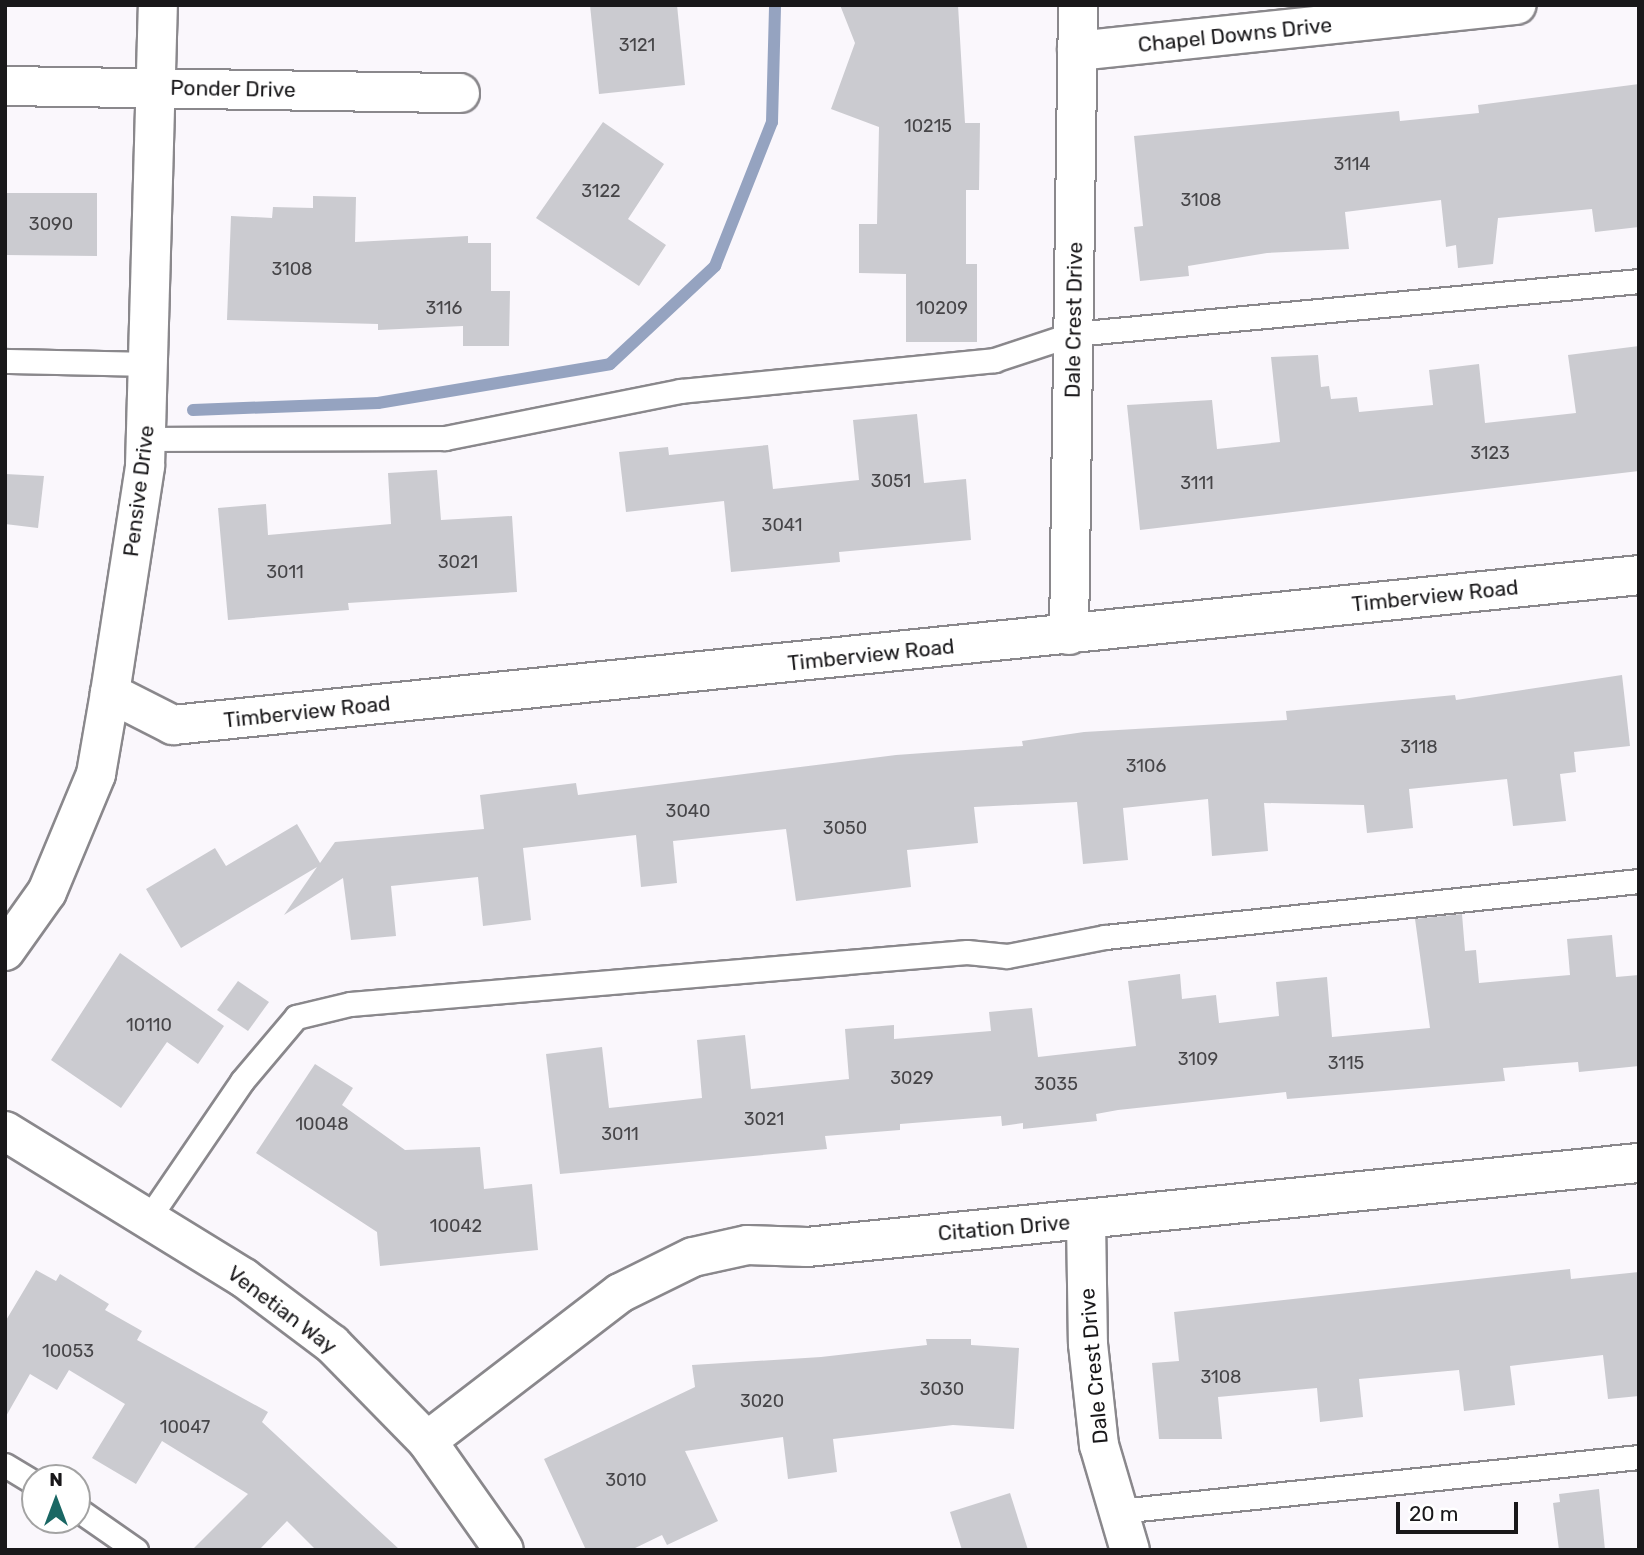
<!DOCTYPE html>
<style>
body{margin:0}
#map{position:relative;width:1644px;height:1555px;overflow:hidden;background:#faf7fc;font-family:Rubik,sans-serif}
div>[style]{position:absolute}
.stream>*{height:12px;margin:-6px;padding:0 6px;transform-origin:6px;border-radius:6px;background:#95a3c0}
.building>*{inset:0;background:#cbcbd0}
.roads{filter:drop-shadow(2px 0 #8a888c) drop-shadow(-2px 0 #8a888c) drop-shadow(0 2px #8a888c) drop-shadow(0 -2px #8a888c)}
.service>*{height:23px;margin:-11.5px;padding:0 11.5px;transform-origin:11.5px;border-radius:11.5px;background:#fff}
.minor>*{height:38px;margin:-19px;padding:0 19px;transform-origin:19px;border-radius:19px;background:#fff}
span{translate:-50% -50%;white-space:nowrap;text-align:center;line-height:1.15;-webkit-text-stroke:7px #fff;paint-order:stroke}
.number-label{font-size:18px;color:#464548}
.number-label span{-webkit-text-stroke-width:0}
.street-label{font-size:21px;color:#19181a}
.frame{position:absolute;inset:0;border:7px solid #19181a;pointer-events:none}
.north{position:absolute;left:21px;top:1464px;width:70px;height:70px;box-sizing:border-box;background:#fff;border:2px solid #a3a3a3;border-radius:50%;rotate:0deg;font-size:19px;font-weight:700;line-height:28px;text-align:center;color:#19181a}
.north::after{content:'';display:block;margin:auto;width:24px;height:32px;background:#1a6764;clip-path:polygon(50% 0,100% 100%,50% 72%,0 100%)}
.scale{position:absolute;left:1396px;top:1502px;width:122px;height:32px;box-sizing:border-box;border:4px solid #19181a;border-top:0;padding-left:9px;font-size:21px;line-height:24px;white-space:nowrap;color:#19181a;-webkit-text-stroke:5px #fff;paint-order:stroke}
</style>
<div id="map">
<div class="stream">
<i style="left:193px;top:410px;width:185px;rotate:-2.2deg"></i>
<i style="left:378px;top:403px;width:235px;rotate:-9.5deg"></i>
<i style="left:610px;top:364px;width:144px;rotate:-43deg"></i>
<i style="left:715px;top:266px;width:155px;rotate:-68.4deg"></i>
<i style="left:772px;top:122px;width:117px;rotate:-88.5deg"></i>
</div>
<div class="building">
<i style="clip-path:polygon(590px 5px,677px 5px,685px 85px,599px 94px)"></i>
<i style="clip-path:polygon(840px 5px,958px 5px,965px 123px,980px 123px,979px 190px,966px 190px,966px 264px,977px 264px,977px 342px,906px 342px,906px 274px,859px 273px,859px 224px,877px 224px,879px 127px,831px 109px,855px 43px)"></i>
<i style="clip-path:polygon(1639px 84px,1639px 227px,1595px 232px,1592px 209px,1498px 218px,1493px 264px,1458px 268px,1456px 245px,1446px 247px,1441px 200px,1345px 212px,1349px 249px,1267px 253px,1188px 266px,1189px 276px,1140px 281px,1134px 227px,1143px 226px,1134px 136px,1399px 111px,1400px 121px,1479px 113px,1478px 105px)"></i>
<i style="clip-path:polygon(603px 122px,664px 164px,628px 219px,666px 245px,639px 286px,536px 218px)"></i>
<i style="clip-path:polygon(5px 193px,97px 193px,97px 256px,5px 255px)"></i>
<i style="clip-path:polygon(313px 196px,356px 197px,355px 242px,468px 236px,468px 243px,491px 243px,491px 291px,510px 291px,509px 346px,463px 346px,463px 326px,378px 330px,378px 324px,227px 320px,231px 216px,272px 218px,273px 207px,313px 208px)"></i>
<i style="clip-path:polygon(1639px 346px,1639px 471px,1140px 530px,1127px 405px,1212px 400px,1217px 449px,1280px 442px,1271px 357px,1318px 355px,1321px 387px,1329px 386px,1331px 399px,1357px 397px,1359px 412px,1433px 405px,1429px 370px,1479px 364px,1485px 423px,1576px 413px,1568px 355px)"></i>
<i style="clip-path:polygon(917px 414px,924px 483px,966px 479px,971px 540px,839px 552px,840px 562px,731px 572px,724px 501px,626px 512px,619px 452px,668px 447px,669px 455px,768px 445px,773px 489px,859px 480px,853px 420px)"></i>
<i style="clip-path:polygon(437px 470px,441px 520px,512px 516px,517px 592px,348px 603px,349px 610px,228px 620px,218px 508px,266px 504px,268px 535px,391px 524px,388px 473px)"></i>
<i style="clip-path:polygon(5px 474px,44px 476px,38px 528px,5px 524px)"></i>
<i style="clip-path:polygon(1622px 675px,1630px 746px,1574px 752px,1576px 772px,1560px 774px,1566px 821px,1513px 826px,1507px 779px,1409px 789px,1413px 828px,1367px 833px,1364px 805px,1264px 803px,1268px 851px,1212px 856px,1208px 799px,1123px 808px,1128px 860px,1083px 864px,1077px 802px,974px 807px,978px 843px,907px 850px,911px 887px,796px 901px,786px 829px,673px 841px,677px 883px,641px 887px,636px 835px,523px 848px,531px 920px,483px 926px,478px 877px,391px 886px,396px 936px,351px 940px,343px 878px,284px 915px,317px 867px,181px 948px,146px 889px,215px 848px,226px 866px,297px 824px,320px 863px,335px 842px,484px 829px,480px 795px,576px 783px,578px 795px,896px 755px,1023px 746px,1022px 741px,1084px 732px,1287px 720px,1286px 711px,1455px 695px,1456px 700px)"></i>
<i style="clip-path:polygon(1462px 914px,1465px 951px,1476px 950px,1479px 983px,1570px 975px,1567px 939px,1612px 935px,1616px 977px,1639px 975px,1639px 1066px,1579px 1072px,1578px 1062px,1503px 1068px,1505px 1081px,1287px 1099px,1286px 1092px,1118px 1110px,1096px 1114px,1097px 1121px,1023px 1129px,1023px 1123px,1002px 1126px,1001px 1116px,900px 1124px,900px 1130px,825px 1136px,827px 1149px,560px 1174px,546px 1054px,602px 1047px,609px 1108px,702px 1098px,697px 1040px,745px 1035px,751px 1089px,849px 1079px,845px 1029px,894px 1025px,894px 1039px,991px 1031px,989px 1012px,1032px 1008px,1038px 1057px,1136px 1046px,1128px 981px,1180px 974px,1182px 999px,1216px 995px,1219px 1023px,1279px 1016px,1276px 982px,1327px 977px,1332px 1037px,1430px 1028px,1415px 919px)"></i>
<i style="clip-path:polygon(120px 953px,224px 1026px,198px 1064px,167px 1042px,121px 1108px,51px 1060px)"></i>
<i style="clip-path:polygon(238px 981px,269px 1002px,248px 1031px,217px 1010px)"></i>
<i style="clip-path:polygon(315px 1064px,353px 1088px,342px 1105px,405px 1150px,480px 1147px,484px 1189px,532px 1184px,538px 1250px,380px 1266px,377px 1232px,256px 1153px)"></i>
<i style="clip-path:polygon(1570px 1269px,1571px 1279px,1639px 1272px,1639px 1396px,1608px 1399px,1603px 1355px,1510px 1366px,1515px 1405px,1464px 1411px,1459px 1370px,1359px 1379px,1363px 1417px,1320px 1422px,1317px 1388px,1218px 1397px,1222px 1439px,1159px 1439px,1152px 1363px,1179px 1361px,1174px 1312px)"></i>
<i style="clip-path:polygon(36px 1270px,56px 1281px,60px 1274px,109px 1304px,105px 1310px,142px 1331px,137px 1340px,268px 1412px,262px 1422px,400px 1550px,316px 1550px,287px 1521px,259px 1550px,192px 1550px,248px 1494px,162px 1441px,136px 1484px,92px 1458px,125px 1404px,69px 1370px,57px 1390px,30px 1374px,5px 1418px,5px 1322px)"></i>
<i style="clip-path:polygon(926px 1339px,971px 1339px,971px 1345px,1019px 1348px,1014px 1429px,953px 1425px,833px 1439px,837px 1472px,788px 1479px,783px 1437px,685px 1451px,718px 1521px,667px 1545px,662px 1535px,631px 1550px,586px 1550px,544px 1459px,695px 1387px,692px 1365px,821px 1357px,927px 1345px)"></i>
<i style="clip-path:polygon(1599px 1489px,1605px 1550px,1559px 1550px,1553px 1503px,1560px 1502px,1559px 1494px)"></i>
<i style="clip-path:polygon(1010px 1493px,1028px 1550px,962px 1550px,950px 1512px)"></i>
</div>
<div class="roads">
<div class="service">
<i style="left:5px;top:361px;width:146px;rotate:1.2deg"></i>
<i style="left:147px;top:439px;width:298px;rotate:-0.2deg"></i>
<i style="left:445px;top:438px;width:240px;rotate:-11.3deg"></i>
<i style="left:680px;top:391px;width:316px;rotate:-5.6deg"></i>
<i style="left:994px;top:360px;width:83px;rotate:-18.2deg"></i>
<i style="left:1073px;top:334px;width:568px;rotate:-5.35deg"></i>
<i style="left:148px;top:1219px;width:167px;rotate:-55.7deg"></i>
<i style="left:242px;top:1081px;width:84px;rotate:-49.8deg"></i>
<i style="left:296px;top:1017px;width:56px;rotate:-13.5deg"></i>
<i style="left:350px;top:1004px;width:619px;rotate:-4.82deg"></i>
<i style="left:967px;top:952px;width:40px;rotate:5.7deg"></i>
<i style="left:1007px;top:956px;width:100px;rotate:-11deg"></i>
<i style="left:1105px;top:937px;width:537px;rotate:-5.99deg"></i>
<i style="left:5px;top:1465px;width:35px;rotate:31deg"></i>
<i style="left:77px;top:1509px;width:72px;rotate:34.8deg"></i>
<i style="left:1119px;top:1511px;width:523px;rotate:-5.93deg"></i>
</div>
<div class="minor">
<i style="left:1077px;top:51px;width:442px;rotate:-6deg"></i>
<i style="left:5px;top:86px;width:455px;rotate:0.9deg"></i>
<i style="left:1069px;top:635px;width:630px;rotate:-89.18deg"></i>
<i style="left:110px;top:693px;width:71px;rotate:26.9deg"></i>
<i style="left:173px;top:725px;width:1474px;rotate:-5.84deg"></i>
<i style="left:5px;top:951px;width:72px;rotate:-54.6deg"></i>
<i style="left:47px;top:892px;width:128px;rotate:-67.4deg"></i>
<i style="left:96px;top:774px;width:82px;rotate:-80.2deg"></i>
<i style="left:110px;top:693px;width:230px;rotate:-81.2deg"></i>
<i style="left:145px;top:466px;width:461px;rotate:-88.4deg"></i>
<i style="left:5px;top:1131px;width:281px;rotate:31.6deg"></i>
<i style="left:244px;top:1278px;width:110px;rotate:36.9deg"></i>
<i style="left:332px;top:1344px;width:136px;rotate:45.6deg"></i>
<i style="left:427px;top:1441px;width:133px;rotate:54.8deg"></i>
<i style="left:1086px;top:1220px;width:124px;rotate:89.1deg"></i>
<i style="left:1088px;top:1344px;width:102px;rotate:83.8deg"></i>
<i style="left:1099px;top:1445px;width:109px;rotate:73.6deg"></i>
<i style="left:427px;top:1441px;width:243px;rotate:-37.5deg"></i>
<i style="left:620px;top:1293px;width:81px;rotate:-26.3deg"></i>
<i style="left:693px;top:1257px;width:55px;rotate:-12.5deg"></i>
<i style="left:747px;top:1245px;width:60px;rotate:1.9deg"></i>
<i style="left:807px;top:1247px;width:836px;rotate:-5.77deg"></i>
</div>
</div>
<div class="number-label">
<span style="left:637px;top:45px">3121</span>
<span style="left:928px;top:126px">10215</span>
<span style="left:1352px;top:164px">3114</span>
<span style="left:601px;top:191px">3122</span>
<span style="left:1201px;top:200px">3108</span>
<span style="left:51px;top:224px">3090</span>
<span style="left:292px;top:269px">3108</span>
<span style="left:444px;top:308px">3116</span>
<span style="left:942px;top:308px">10209</span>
<span style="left:1490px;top:453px">3123</span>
<span style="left:891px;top:481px">3051</span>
<span style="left:1197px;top:483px">3111</span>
<span style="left:782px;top:525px">3041</span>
<span style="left:458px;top:562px">3021</span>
<span style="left:285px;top:572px">3011</span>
<span style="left:1419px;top:747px">3118</span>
<span style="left:1146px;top:766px">3106</span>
<span style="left:688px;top:811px">3040</span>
<span style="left:845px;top:828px">3050</span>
<span style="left:149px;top:1025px">10110</span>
<span style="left:1198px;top:1059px">3109</span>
<span style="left:1346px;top:1063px">3115</span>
<span style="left:912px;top:1078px">3029</span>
<span style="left:1056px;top:1084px">3035</span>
<span style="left:764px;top:1119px">3021</span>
<span style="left:322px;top:1124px">10048</span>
<span style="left:620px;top:1134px">3011</span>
<span style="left:456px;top:1226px">10042</span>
<span style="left:68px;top:1351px">10053</span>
<span style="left:1221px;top:1377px">3108</span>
<span style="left:942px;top:1389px">3030</span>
<span style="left:762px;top:1401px">3020</span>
<span style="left:185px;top:1427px">10047</span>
<span style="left:626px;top:1480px">3010</span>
</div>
<div class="street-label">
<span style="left:1235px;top:35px;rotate:-6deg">Chapel Downs Drive</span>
<span style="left:233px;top:89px;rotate:1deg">Ponder Drive</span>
<span style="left:1074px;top:320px;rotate:-89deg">Dale Crest Drive</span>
<span style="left:139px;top:491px;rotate:-83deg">Pensive Drive</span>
<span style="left:1435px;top:596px;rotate:-6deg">Timberview Road</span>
<span style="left:871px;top:655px;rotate:-6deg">Timberview Road</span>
<span style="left:307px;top:712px;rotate:-6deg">Timberview Road</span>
<span style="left:1004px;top:1228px;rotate:-5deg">Citation Drive</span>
<span style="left:282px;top:1310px;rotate:37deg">Venetian Way</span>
<span style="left:1094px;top:1366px;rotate:-95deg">Dale Crest Drive</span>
</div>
<div class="frame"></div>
<div class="north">N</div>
<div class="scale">20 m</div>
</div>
